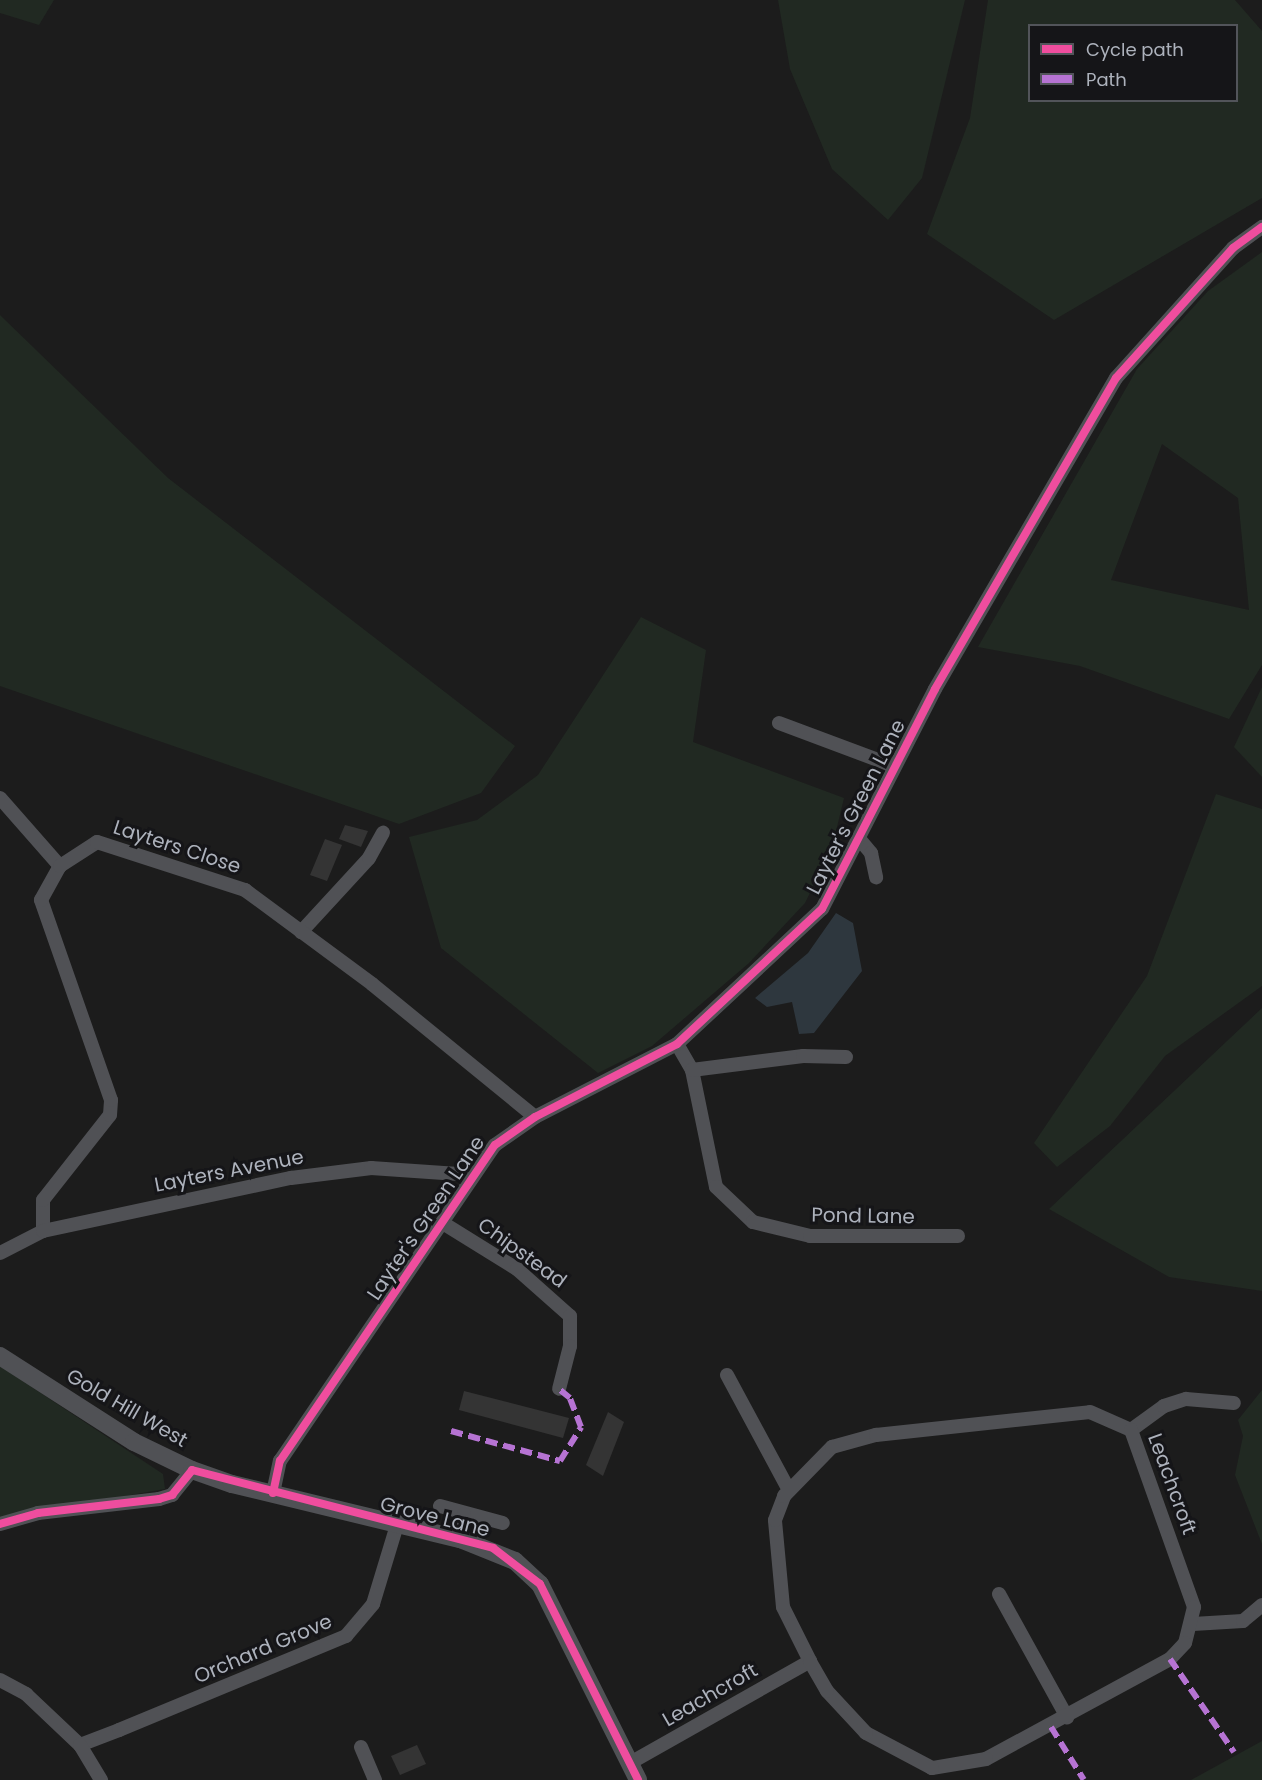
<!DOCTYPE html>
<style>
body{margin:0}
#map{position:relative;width:1262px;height:1780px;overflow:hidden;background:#1c1c1c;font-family:Poppins,sans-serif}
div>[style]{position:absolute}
.green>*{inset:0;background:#212922}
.water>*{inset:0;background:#2e373e}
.building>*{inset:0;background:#343434}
.minor>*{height:14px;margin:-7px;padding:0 7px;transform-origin:7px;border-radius:7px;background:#505155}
.tertiary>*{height:18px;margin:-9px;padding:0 9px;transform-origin:9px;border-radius:9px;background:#505155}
.quiet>*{height:6px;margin-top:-3px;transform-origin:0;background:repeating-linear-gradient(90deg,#b673d3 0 12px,transparent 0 18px)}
.cycleway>*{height:8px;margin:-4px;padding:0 4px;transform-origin:4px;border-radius:4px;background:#ef4d9e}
span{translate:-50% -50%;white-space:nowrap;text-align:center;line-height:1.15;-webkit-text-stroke:6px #151518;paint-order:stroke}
.street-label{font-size:20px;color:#adb2bc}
.legend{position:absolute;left:1028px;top:24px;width:210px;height:78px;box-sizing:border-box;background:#151518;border:2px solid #52545a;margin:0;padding:8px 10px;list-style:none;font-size:18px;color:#adb2bc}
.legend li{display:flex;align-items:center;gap:12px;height:30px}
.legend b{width:30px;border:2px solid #52545a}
</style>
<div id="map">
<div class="green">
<i style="clip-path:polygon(0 0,54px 0,39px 25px,0 13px)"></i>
<i style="clip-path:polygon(778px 0,965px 0,922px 178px,888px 220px,832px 169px,790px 69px)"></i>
<i style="clip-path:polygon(evenodd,988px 0,1235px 0,1262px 31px,1262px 198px,1054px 320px,927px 234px,970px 118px,988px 0,1030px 26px,1236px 26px,1236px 100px,1030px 100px,1030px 26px)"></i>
<i style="clip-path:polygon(evenodd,1262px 252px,1262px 665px,1229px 719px,1080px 666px,978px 647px,1137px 369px,1208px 291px,1262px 252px,1162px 444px,1238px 498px,1249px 610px,1111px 580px,1162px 444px)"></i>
<i style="clip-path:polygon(0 315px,168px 478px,515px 746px,481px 793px,399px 824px,0 686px)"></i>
<i style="clip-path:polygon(641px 617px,706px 650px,693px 742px,844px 798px,832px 848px,805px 903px,749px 963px,652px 1046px,598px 1073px,441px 948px,409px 837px,477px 820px,538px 775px)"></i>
<i style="clip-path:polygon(1262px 687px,1262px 777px,1234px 747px)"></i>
<i style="clip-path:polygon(1216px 794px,1262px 809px,1262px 986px,1165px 1056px,1110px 1126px,1057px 1167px,1034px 1143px,1147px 976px)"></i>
<i style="clip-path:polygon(1262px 1008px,1262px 1291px,1169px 1277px,1049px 1209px)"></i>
<i style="clip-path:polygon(0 1366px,163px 1474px,165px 1489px,0 1518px)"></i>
<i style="clip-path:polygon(1262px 1390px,1262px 1544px,1235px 1475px,1243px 1436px,1238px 1420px)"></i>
<i style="clip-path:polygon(1262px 1741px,1262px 1780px,1191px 1780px)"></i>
</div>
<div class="water">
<i style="clip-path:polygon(836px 913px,853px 923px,862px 971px,814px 1033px,799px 1034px,792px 1002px,767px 1007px,755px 998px,808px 953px)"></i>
</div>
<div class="building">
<i style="clip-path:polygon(345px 825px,368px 831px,361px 847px,339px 839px)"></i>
<i style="clip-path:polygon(325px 839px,342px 845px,327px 881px,310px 875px)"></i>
<i style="clip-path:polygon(464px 1391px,569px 1418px,563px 1438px,459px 1410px)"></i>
<i style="clip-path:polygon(608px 1412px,624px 1422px,603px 1476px,586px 1465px)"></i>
<i style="clip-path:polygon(417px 1745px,426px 1764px,400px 1775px,391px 1756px)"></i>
</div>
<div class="minor">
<i style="left:779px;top:723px;width:123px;rotate:20.5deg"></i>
<i style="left:0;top:798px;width:91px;rotate:48.6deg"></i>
<i style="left:861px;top:841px;width:16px;rotate:50deg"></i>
<i style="left:871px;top:853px;width:25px;rotate:78deg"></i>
<i style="left:301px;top:932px;width:100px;rotate:-47.4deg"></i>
<i style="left:369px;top:858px;width:29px;rotate:-61deg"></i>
<i style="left:677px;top:1044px;width:30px;rotate:60deg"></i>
<i style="left:692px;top:1070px;width:119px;rotate:78.4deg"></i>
<i style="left:716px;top:1187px;width:51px;rotate:43.4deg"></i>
<i style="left:753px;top:1222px;width:59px;rotate:13.8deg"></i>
<i style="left:810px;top:1236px;width:148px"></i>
<i style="left:692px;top:1070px;width:112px;rotate:-7.2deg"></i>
<i style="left:803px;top:1056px;width:43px;rotate:1.3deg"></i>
<i style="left:446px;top:1225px;width:84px;rotate:31.8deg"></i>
<i style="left:517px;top:1269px;width:71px;rotate:41.6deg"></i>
<i style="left:570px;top:1316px;width:30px;rotate:90deg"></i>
<i style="left:570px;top:1346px;width:44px;rotate:104.3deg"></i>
<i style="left:43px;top:1231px;width:31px;rotate:-90deg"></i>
<i style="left:43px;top:1200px;width:108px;rotate:-51.8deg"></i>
<i style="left:110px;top:1115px;width:15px;rotate:-86deg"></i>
<i style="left:111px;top:1100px;width:212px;rotate:-109.3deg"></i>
<i style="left:41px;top:900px;width:39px;rotate:-61deg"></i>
<i style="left:60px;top:866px;width:44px;rotate:-33deg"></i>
<i style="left:97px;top:842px;width:156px;rotate:18deg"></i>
<i style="left:245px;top:890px;width:158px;rotate:36.5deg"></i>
<i style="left:372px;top:984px;width:210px;rotate:39.2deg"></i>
<i style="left:0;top:1253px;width:48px;rotate:-27.1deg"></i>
<i style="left:43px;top:1231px;width:254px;rotate:-12.1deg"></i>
<i style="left:291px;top:1178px;width:81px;rotate:-7.1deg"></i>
<i style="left:371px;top:1168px;width:102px;rotate:3.9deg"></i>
<i style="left:727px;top:1375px;width:131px;rotate:61.7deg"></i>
<i style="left:1131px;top:1430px;width:41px;rotate:-36deg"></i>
<i style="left:1164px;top:1406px;width:23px;rotate:-18deg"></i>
<i style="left:1186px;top:1399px;width:48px;rotate:4.8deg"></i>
<i style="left:273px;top:1493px;width:33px;rotate:-78deg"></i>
<i style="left:280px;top:1461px;width:382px;rotate:-55.8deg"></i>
<i style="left:495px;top:1145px;width:49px;rotate:-35deg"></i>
<i style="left:535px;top:1117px;width:160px;rotate:-27.2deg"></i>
<i style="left:677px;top:1044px;width:198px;rotate:-43deg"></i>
<i style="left:822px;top:909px;width:247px;rotate:-62.8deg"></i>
<i style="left:935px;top:689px;width:360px;rotate:-59.8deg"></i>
<i style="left:1116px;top:378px;width:175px;rotate:-48deg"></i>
<i style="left:1233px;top:248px;width:36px;rotate:-36deg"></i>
<i style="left:440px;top:1506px;width:65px;rotate:15.1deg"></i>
<i style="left:0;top:1524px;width:40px;rotate:-16deg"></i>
<i style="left:38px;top:1513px;width:122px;rotate:-6.6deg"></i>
<i style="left:159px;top:1499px;width:14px;rotate:-17deg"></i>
<i style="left:172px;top:1495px;width:32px;rotate:-51deg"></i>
<i style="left:460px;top:1539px;width:25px;rotate:-81deg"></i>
<i style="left:999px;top:1594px;width:141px;rotate:61.1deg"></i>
<i style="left:1193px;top:1624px;width:50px;rotate:-3.4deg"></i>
<i style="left:1243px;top:1621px;width:25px;rotate:-40deg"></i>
<i style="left:0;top:1680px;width:30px;rotate:28deg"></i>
<i style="left:26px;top:1694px;width:74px;rotate:43.4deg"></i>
<i style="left:80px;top:1745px;width:42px;rotate:-21deg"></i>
<i style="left:119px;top:1730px;width:246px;rotate:-22.5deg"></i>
<i style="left:346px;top:1636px;width:42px;rotate:-49.8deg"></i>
<i style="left:373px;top:1604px;width:83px;rotate:-73.1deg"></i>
<i style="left:80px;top:1745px;width:41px;rotate:59deg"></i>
<i style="left:361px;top:1747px;width:36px;rotate:67deg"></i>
<i style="left:630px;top:1763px;width:207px;rotate:-29.5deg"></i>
<i style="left:810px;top:1661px;width:60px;rotate:-116.6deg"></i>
<i style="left:783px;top:1607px;width:87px;rotate:-95.3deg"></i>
<i style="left:775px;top:1520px;width:26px;rotate:-69deg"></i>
<i style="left:784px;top:1496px;width:69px;rotate:-45.6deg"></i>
<i style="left:832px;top:1447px;width:46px;rotate:-15.3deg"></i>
<i style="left:876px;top:1435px;width:215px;rotate:-6.1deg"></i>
<i style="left:1090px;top:1412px;width:45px;rotate:23.7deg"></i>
<i style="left:1131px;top:1430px;width:188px;rotate:70.4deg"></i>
<i style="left:1194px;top:1607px;width:37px;rotate:104deg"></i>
<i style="left:1185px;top:1643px;width:22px;rotate:133deg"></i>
<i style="left:1170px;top:1659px;width:209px;rotate:151.5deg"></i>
<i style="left:986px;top:1759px;width:55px;rotate:170.5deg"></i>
<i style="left:932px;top:1768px;width:75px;rotate:-152.1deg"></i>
<i style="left:866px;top:1733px;width:57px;rotate:-132.9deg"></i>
<i style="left:827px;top:1691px;width:34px;rotate:-120deg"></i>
</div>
<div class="tertiary">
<i style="left:0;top:1356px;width:159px;rotate:32.7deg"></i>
<i style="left:134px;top:1442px;width:64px;rotate:25.8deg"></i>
<i style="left:192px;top:1470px;width:42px;rotate:19.3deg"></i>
<i style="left:232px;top:1484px;width:235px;rotate:13.6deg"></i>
<i style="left:460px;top:1539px;width:59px;rotate:21.8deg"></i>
<i style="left:515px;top:1561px;width:34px;rotate:43deg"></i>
<i style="left:540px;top:1584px;width:219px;rotate:63.4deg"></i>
</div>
<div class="quiet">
<i style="left:451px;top:1431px;width:113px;rotate:15.4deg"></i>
<i style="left:560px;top:1461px;width:40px;rotate:-58deg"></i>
<i style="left:581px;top:1427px;width:31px;rotate:-111deg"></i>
<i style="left:570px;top:1398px;width:14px;rotate:-141deg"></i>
<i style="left:1170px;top:1659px;width:113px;rotate:55.5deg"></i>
<i style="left:1051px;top:1727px;width:62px;rotate:58.1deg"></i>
</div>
<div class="cycleway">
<i style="left:273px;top:1493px;width:33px;rotate:-78deg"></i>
<i style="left:280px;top:1461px;width:382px;rotate:-55.8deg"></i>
<i style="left:495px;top:1145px;width:49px;rotate:-35deg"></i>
<i style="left:535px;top:1117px;width:160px;rotate:-27.2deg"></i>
<i style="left:677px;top:1044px;width:198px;rotate:-43deg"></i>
<i style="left:822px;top:909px;width:247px;rotate:-62.8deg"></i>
<i style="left:935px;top:689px;width:360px;rotate:-59.8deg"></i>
<i style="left:1116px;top:378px;width:175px;rotate:-48deg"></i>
<i style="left:1233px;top:248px;width:36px;rotate:-36deg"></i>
<i style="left:0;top:1524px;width:40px;rotate:-16deg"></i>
<i style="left:38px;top:1513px;width:122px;rotate:-6.6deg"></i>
<i style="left:159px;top:1499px;width:14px;rotate:-17deg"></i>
<i style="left:172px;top:1495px;width:32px;rotate:-51deg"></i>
<i style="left:192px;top:1470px;width:311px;rotate:14.5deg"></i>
<i style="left:493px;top:1548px;width:59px;rotate:37.5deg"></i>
<i style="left:540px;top:1584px;width:219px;rotate:63.4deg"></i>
</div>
<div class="street-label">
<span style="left:856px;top:807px;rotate:-63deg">Layter's Green Lane</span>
<span style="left:177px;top:847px;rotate:18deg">Layters Close</span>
<span style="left:229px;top:1171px;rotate:-11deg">Layters Avenue</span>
<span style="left:863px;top:1216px;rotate:1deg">Pond Lane</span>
<span style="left:426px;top:1218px;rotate:-56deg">Layter's Green Lane</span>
<span style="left:522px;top:1253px;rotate:36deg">Chipstead</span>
<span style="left:127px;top:1408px;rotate:30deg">Gold Hill West</span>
<span style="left:1172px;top:1484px;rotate:70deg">Leachcroft</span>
<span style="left:435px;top:1517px;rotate:14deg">Grove Lane</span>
<span style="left:263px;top:1649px;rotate:-23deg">Orchard Grove</span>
<span style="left:710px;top:1695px;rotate:-30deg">Leachcroft</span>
</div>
<ul class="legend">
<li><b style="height:8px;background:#ef4d9e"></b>Cycle path</li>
<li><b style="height:8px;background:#b673d3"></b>Path</li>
</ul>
</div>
